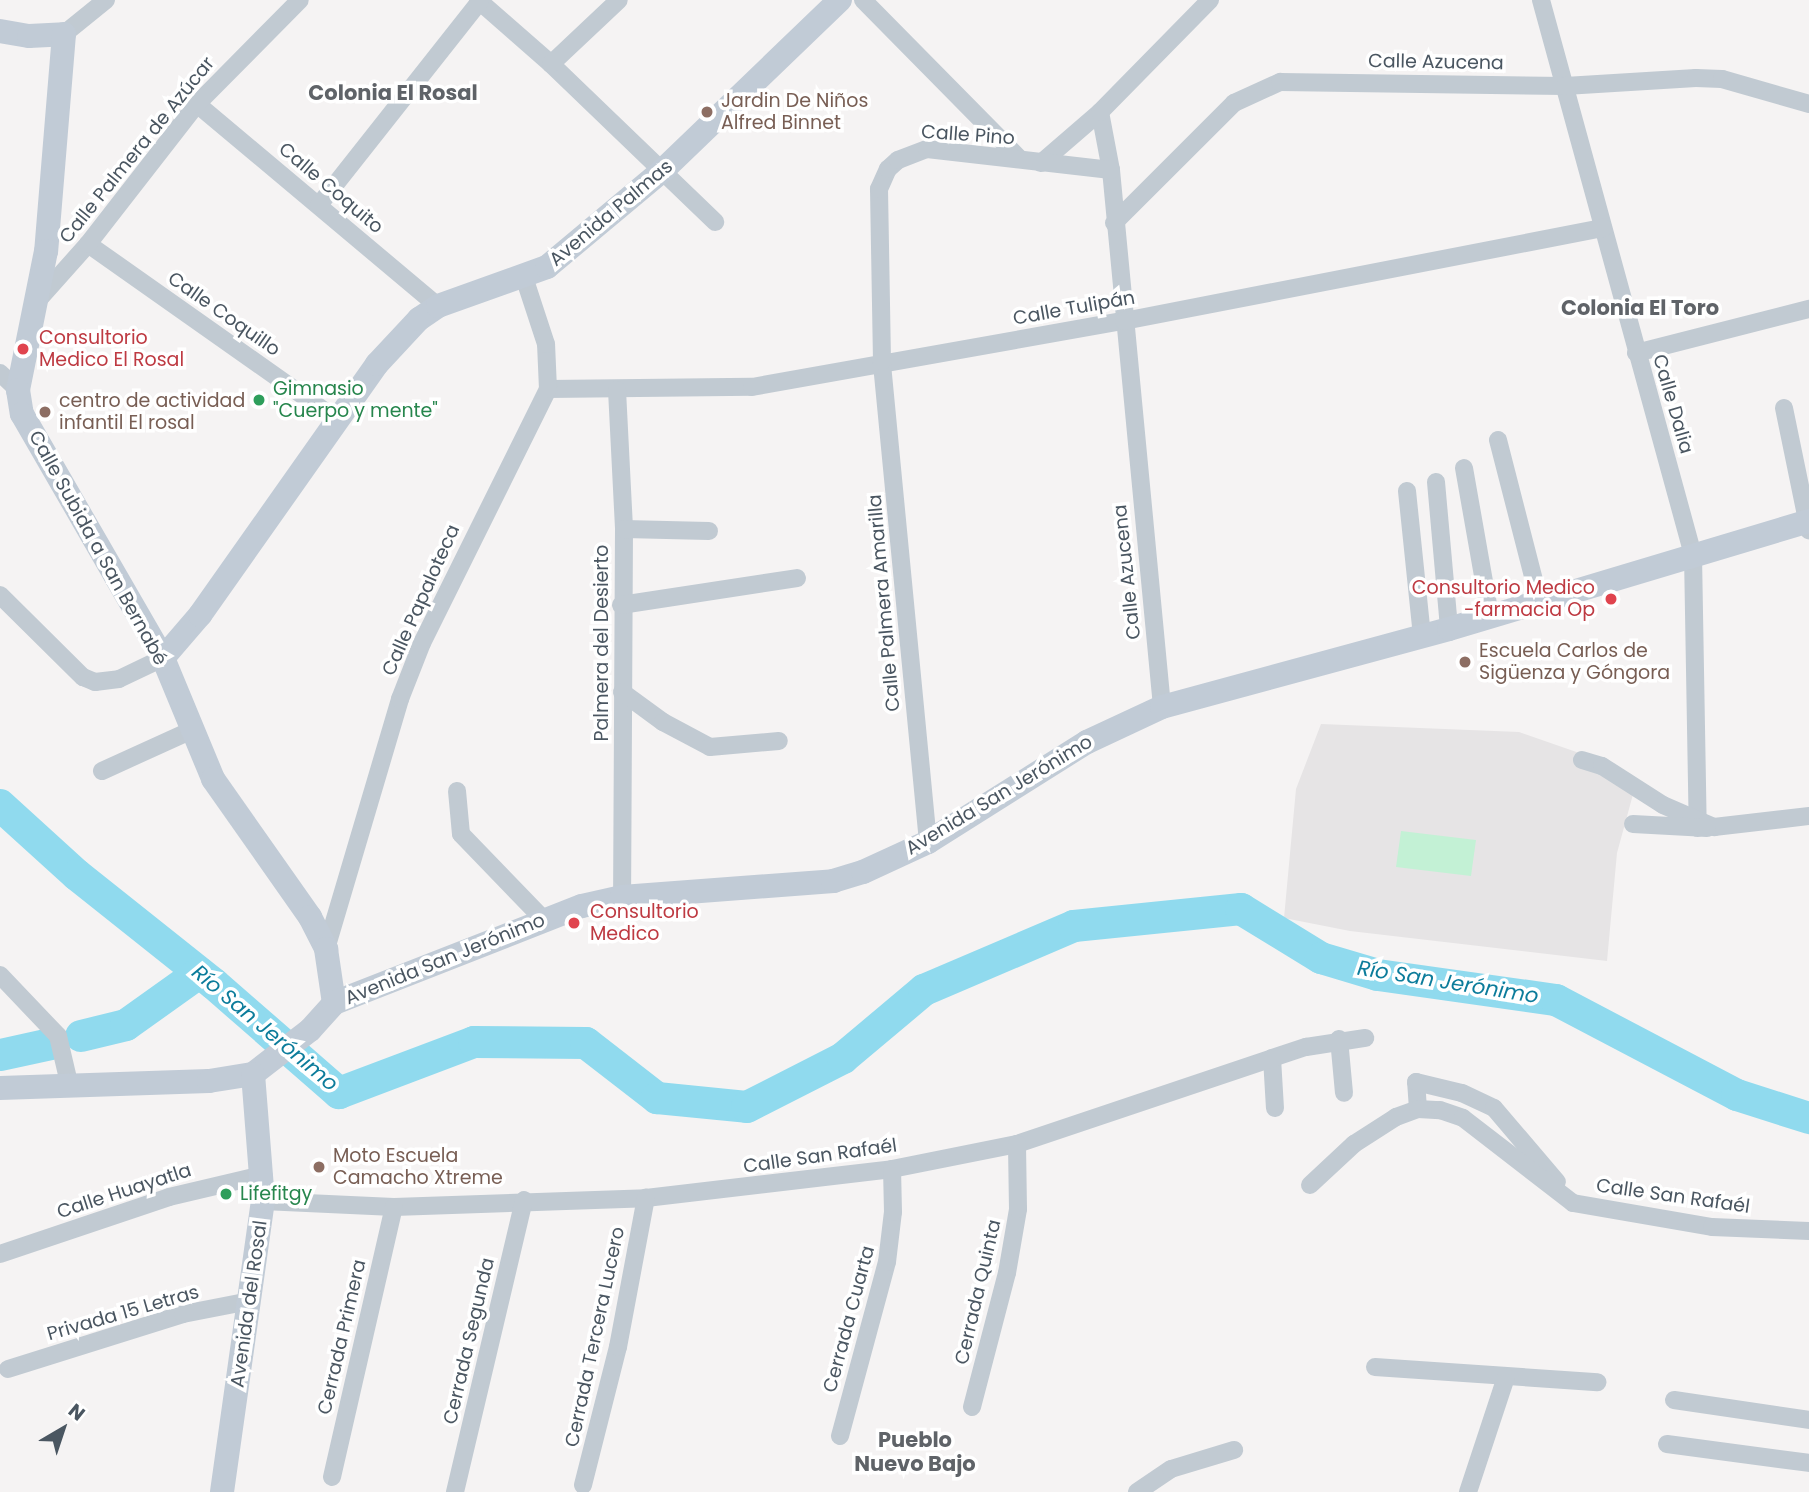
<!DOCTYPE html>
<meta charset="utf-8">
<style>
body{margin:0}
#map{position:relative;width:1809px;height:1492px;overflow:hidden;background:#f5f3f3;font-family:Poppins,sans-serif}
div>[style]{position:absolute}
.education>*{inset:0;background:#e6e4e5}
.green>*{inset:0;background:#c3f1d5}
.river>*{height:32px;margin:-16px;padding:0 16px;transform-origin:16px;border-radius:16px;background:#90daee}
.street>*{height:18px;margin:-9px;padding:0 9px;transform-origin:9px;border-radius:9px;background:#c1cad2}
.secondary>*{height:24px;margin:-12px;padding:0 12px;transform-origin:12px;border-radius:12px;background:#c1cbd6}
.dots>*{width:19px;height:19px;translate:-50% -50%;box-sizing:border-box;border:4px solid #fff;border-radius:50%}
span{translate:-50% -50%;white-space:nowrap;text-align:center;line-height:1.15;-webkit-text-stroke:7px #fff;paint-order:stroke}
.street-label{font-size:19px;color:#4a5661}
.education-label{font-size:19px;color:#785e54}
.left{translate:0 -50%;text-align:left}
.health-label{font-size:19px;color:#be3a42}
.right{translate:-100% -50%;text-align:right}
.leisure-label{font-size:19px;color:#27864d}
.neighbourhood-label{font-size:21px;color:#5f6368;font-weight:700}
.water-label{font-size:21px;color:#0c7c9b;font-style:italic}
.north{position:absolute;left:28px;top:1394px;width:70px;height:70px;-webkit-text-stroke:5px #fff;paint-order:stroke;rotate:39deg;font-size:19px;font-weight:700;line-height:28px;text-align:center;color:#4a5661}
.north::after{content:'';display:block;margin:auto;width:24px;height:32px;background:#4a5661;clip-path:polygon(50% 0,100% 100%,50% 72%,0 100%)}
</style>
<div id="map">
<div class="education">
<i style="clip-path:polygon(1321px 724px,1519px 732px,1608px 763px,1635px 787px,1617px 853px,1607px 961px,1350px 931px,1284px 918px,1296px 789px)"></i>
</div>
<div class="green">
<i style="clip-path:polygon(1401px 831px,1476px 840px,1471px 876px,1396px 867px)"></i>
</div>
<div class="river">
<i style="left:0;top:805px;width:104px;rotate:42.3deg"></i>
<i style="left:77px;top:875px;width:175px;rotate:38.5deg"></i>
<i style="left:214px;top:984px;width:166px;rotate:41.1deg"></i>
<i style="left:339px;top:1093px;width:144px;rotate:-20.7deg"></i>
<i style="left:474px;top:1042px;width:112px;rotate:0.5deg"></i>
<i style="left:586px;top:1043px;width:90px;rotate:37.8deg"></i>
<i style="left:657px;top:1098px;width:90px;rotate:5.7deg"></i>
<i style="left:747px;top:1107px;width:108px;rotate:-27deg"></i>
<i style="left:843px;top:1058px;width:106px;rotate:-40deg"></i>
<i style="left:924px;top:990px;width:163px;rotate:-23.1deg"></i>
<i style="left:1074px;top:926px;width:168px;rotate:-5.8deg"></i>
<i style="left:1241px;top:909px;width:94px;rotate:31.5deg"></i>
<i style="left:1321px;top:958px;width:59px;rotate:16.6deg"></i>
<i style="left:1378px;top:975px;width:180px;rotate:8deg"></i>
<i style="left:1556px;top:1000px;width:204px;rotate:27.7deg"></i>
<i style="left:1737px;top:1095px;width:76px;rotate:17.7deg"></i>
<i style="left:81px;top:1036px;width:46px;rotate:-13.7deg"></i>
<i style="left:126px;top:1025px;width:90px;rotate:-35.5deg"></i>
<i style="left:0;top:1055px;width:52px;rotate:-12.2deg"></i>
</div>
<div class="street">
<i style="left:478px;top:0;width:97px;rotate:41.2deg"></i>
<i style="left:551px;top:64px;width:228px;rotate:43.9deg"></i>
<i style="left:863px;top:0;width:223px;rotate:45.4deg"></i>
<i style="left:1541px;top:0;width:575px;rotate:74.68deg"></i>
<i style="left:1693px;top:555px;width:273px;rotate:89deg"></i>
<i style="left:64px;top:34px;width:54px;rotate:-39deg"></i>
<i style="left:551px;top:64px;width:93px;rotate:-43.3deg"></i>
<i style="left:197px;top:104px;width:314px;rotate:40deg"></i>
<i style="left:1100px;top:112px;width:59px;rotate:79.3deg"></i>
<i style="left:1111px;top:170px;width:539px;rotate:84.57deg"></i>
<i style="left:1041px;top:163px;width:78px;rotate:-40.8deg"></i>
<i style="left:1100px;top:112px;width:157px;rotate:-45.5deg"></i>
<i style="left:319px;top:205px;width:260px;rotate:-51.7deg"></i>
<i style="left:1114px;top:223px;width:170px;rotate:-45deg"></i>
<i style="left:1234px;top:103px;width:51px;rotate:-24.5deg"></i>
<i style="left:1280px;top:82px;width:285px;rotate:0.8deg"></i>
<i style="left:1565px;top:86px;width:131px;rotate:-3.5deg"></i>
<i style="left:1696px;top:78px;width:26px;rotate:2deg"></i>
<i style="left:1722px;top:79px;width:91px;rotate:16deg"></i>
<i style="left:88px;top:244px;width:304px;rotate:35.2deg"></i>
<i style="left:39px;top:299px;width:74px;rotate:-48.3deg"></i>
<i style="left:88px;top:244px;width:177px;rotate:-52.1deg"></i>
<i style="left:197px;top:104px;width:146px;rotate:-45.3deg"></i>
<i style="left:1636px;top:353px;width:179px;rotate:-14.3deg"></i>
<i style="left:0;top:373px;width:25px;rotate:43deg"></i>
<i style="left:548px;top:389px;width:204px;rotate:-0.6deg"></i>
<i style="left:752px;top:387px;width:378px;rotate:-10.1deg"></i>
<i style="left:1124px;top:321px;width:488px;rotate:-11deg"></i>
<i style="left:617px;top:390px;width:139px;rotate:87.1deg"></i>
<i style="left:624px;top:529px;width:368px;rotate:90.3deg"></i>
<i style="left:1784px;top:408px;width:125px;rotate:78.4deg"></i>
<i style="left:1498px;top:440px;width:165px;rotate:75.6deg"></i>
<i style="left:1464px;top:468px;width:149px;rotate:80deg"></i>
<i style="left:1436px;top:482px;width:148px;rotate:84.9deg"></i>
<i style="left:1407px;top:491px;width:146px;rotate:84.1deg"></i>
<i style="left:624px;top:529px;width:85px;rotate:1.3deg"></i>
<i style="left:0;top:595px;width:117px;rotate:44.7deg"></i>
<i style="left:83px;top:677px;width:13px;rotate:23deg"></i>
<i style="left:95px;top:682px;width:24px;rotate:-7deg"></i>
<i style="left:119px;top:679px;width:49px;rotate:-25.5deg"></i>
<i style="left:621px;top:605px;width:178px;rotate:-8.7deg"></i>
<i style="left:622px;top:692px;width:51px;rotate:36.2deg"></i>
<i style="left:663px;top:722px;width:53px;rotate:28deg"></i>
<i style="left:710px;top:747px;width:69px;rotate:-5deg"></i>
<i style="left:1582px;top:760px;width:21px;rotate:17deg"></i>
<i style="left:1602px;top:766px;width:72px;rotate:32.6deg"></i>
<i style="left:1663px;top:805px;width:56px;rotate:23.3deg"></i>
<i style="left:1714px;top:827px;width:96px;rotate:-6.6deg"></i>
<i style="left:102px;top:771px;width:99px;rotate:-24.5deg"></i>
<i style="left:457px;top:791px;width:43px;rotate:84.7deg"></i>
<i style="left:461px;top:834px;width:120px;rotate:46deg"></i>
<i style="left:1633px;top:824px;width:74px;rotate:3.1deg"></i>
<i style="left:928px;top:842px;width:483px;rotate:-95.5deg"></i>
<i style="left:882px;top:361px;width:172px;rotate:-91deg"></i>
<i style="left:879px;top:189px;width:22px;rotate:-66deg"></i>
<i style="left:888px;top:169px;width:13px;rotate:-42deg"></i>
<i style="left:898px;top:160px;width:31px;rotate:-21deg"></i>
<i style="left:927px;top:149px;width:185px;rotate:6.5deg"></i>
<i style="left:326px;top:949px;width:261px;rotate:-73.5deg"></i>
<i style="left:400px;top:699px;width:60px;rotate:-68.6deg"></i>
<i style="left:422px;top:643px;width:284px;rotate:-63.6deg"></i>
<i style="left:548px;top:389px;width:45px;rotate:-92.5deg"></i>
<i style="left:546px;top:344px;width:71px;rotate:-108.2deg"></i>
<i style="left:0;top:975px;width:84px;rotate:46.4deg"></i>
<i style="left:58px;top:1036px;width:52px;rotate:76.8deg"></i>
<i style="left:1339px;top:1039px;width:54px;rotate:84.7deg"></i>
<i style="left:1272px;top:1058px;width:50px;rotate:86.6deg"></i>
<i style="left:1418px;top:1109px;width:27px;rotate:-94deg"></i>
<i style="left:1416px;top:1082px;width:47px;rotate:13.4deg"></i>
<i style="left:1462px;top:1093px;width:35px;rotate:25deg"></i>
<i style="left:1494px;top:1108px;width:97px;rotate:49.6deg"></i>
<i style="left:1310px;top:1185px;width:60px;rotate:-43deg"></i>
<i style="left:1354px;top:1144px;width:50px;rotate:-32.7deg"></i>
<i style="left:1396px;top:1117px;width:23px;rotate:-20deg"></i>
<i style="left:1418px;top:1109px;width:22px;rotate:3deg"></i>
<i style="left:1440px;top:1110px;width:24px;rotate:19deg"></i>
<i style="left:1463px;top:1118px;width:139px;rotate:37.7deg"></i>
<i style="left:1573px;top:1203px;width:141px;rotate:9.8deg"></i>
<i style="left:1712px;top:1227px;width:97px;rotate:2.4deg"></i>
<i style="left:263px;top:1201px;width:131px;rotate:2.6deg"></i>
<i style="left:394px;top:1207px;width:252px;rotate:-2deg"></i>
<i style="left:646px;top:1198px;width:248px;rotate:-6.7deg"></i>
<i style="left:892px;top:1169px;width:127px;rotate:-11.3deg"></i>
<i style="left:1017px;top:1144px;width:305px;rotate:-18.6deg"></i>
<i style="left:1306px;top:1047px;width:60px;rotate:-8.7deg"></i>
<i style="left:0;top:1254px;width:178px;rotate:-18.6deg"></i>
<i style="left:169px;top:1197px;width:97px;rotate:-13.2deg"></i>
<i style="left:1375px;top:1367px;width:223px;rotate:3.9deg"></i>
<i style="left:8px;top:1369px;width:183px;rotate:-17.4deg"></i>
<i style="left:183px;top:1314px;width:68px;rotate:-11deg"></i>
<i style="left:1674px;top:1400px;width:136px;rotate:8.4deg"></i>
<i style="left:972px;top:1407px;width:138px;rotate:-75.4deg"></i>
<i style="left:1007px;top:1273px;width:65px;rotate:-80.2deg"></i>
<i style="left:1018px;top:1209px;width:65px;rotate:-90.9deg"></i>
<i style="left:840px;top:1436px;width:180px;rotate:-74.9deg"></i>
<i style="left:887px;top:1262px;width:50px;rotate:-83.2deg"></i>
<i style="left:893px;top:1212px;width:43px;rotate:-91.3deg"></i>
<i style="left:1667px;top:1444px;width:143px;rotate:7.6deg"></i>
<i style="left:332px;top:1477px;width:277px;rotate:-77.1deg"></i>
<i style="left:583px;top:1485px;width:142px;rotate:-75.8deg"></i>
<i style="left:618px;top:1347px;width:152px;rotate:-79.4deg"></i>
<i style="left:455px;top:1492px;width:300px;rotate:-76.7deg"></i>
<i style="left:1137px;top:1492px;width:41px;rotate:-34.1deg"></i>
<i style="left:1171px;top:1469px;width:66px;rotate:-16.8deg"></i>
<i style="left:1468px;top:1492px;width:121px;rotate:-71.7deg"></i>
</div>
<div class="secondary">
<i style="left:0;top:31px;width:29px;rotate:10deg"></i>
<i style="left:29px;top:36px;width:35px;rotate:-3deg"></i>
<i style="left:64px;top:34px;width:218px;rotate:94.7deg"></i>
<i style="left:46px;top:251px;width:142px;rotate:101.4deg"></i>
<i style="left:18px;top:390px;width:24px;rotate:81deg"></i>
<i style="left:22px;top:414px;width:282px;rotate:60deg"></i>
<i style="left:163px;top:658px;width:131px;rotate:67.5deg"></i>
<i style="left:213px;top:779px;width:169px;rotate:54.9deg"></i>
<i style="left:310px;top:917px;width:36px;rotate:63deg"></i>
<i style="left:326px;top:949px;width:55px;rotate:81.6deg"></i>
<i style="left:163px;top:658px;width:57px;rotate:-49.3deg"></i>
<i style="left:200px;top:615px;width:307px;rotate:-54.8deg"></i>
<i style="left:377px;top:364px;width:62px;rotate:-47deg"></i>
<i style="left:419px;top:319px;width:23px;rotate:-34deg"></i>
<i style="left:438px;top:306px;width:116px;rotate:-19.7deg"></i>
<i style="left:547px;top:267px;width:150px;rotate:-39.9deg"></i>
<i style="left:662px;top:171px;width:247px;rotate:-43.9deg"></i>
<i style="left:0;top:1088px;width:209px;rotate:-1.9deg"></i>
<i style="left:209px;top:1081px;width:45px;rotate:-9deg"></i>
<i style="left:253px;top:1074px;width:72px;rotate:-37.7deg"></i>
<i style="left:310px;top:1030px;width:36px;rotate:-48deg"></i>
<i style="left:334px;top:1003px;width:266px;rotate:-21.4deg"></i>
<i style="left:582px;top:906px;width:41px;rotate:-12.7deg"></i>
<i style="left:622px;top:897px;width:212px;rotate:-4.3deg"></i>
<i style="left:833px;top:881px;width:31px;rotate:-17deg"></i>
<i style="left:863px;top:872px;width:72px;rotate:-24.8deg"></i>
<i style="left:928px;top:842px;width:188px;rotate:-32.2deg"></i>
<i style="left:1087px;top:742px;width:83px;rotate:-25deg"></i>
<i style="left:1162px;top:707px;width:297px;rotate:-15.2deg"></i>
<i style="left:1449px;top:629px;width:376px;rotate:-16.7deg"></i>
<i style="left:222px;top:1492px;width:294px;rotate:-82deg"></i>
<i style="left:263px;top:1201px;width:127px;rotate:-94.5deg"></i>
</div>
<div class="dots">
<i style="left:707px;top:112px;background:#8d6e63"></i>
<i style="left:23px;top:349px;background:#e0444e"></i>
<i style="left:259px;top:400px;background:#2e9e5b"></i>
<i style="left:45px;top:412px;background:#8d6e63"></i>
<i style="left:1611px;top:599px;background:#e0444e"></i>
<i style="left:1465px;top:662px;background:#8d6e63"></i>
<i style="left:574px;top:923px;background:#e0444e"></i>
<i style="left:319px;top:1167px;background:#8d6e63"></i>
<i style="left:226px;top:1194px;background:#2e9e5b"></i>
</div>
<div class="street-label">
<span style="left:1436px;top:62px;rotate:1deg">Calle Azucena</span>
<span style="left:968px;top:135px;rotate:4deg">Calle Pino</span>
<span style="left:137px;top:150px;rotate:-51deg">Calle Palmera de Azúcar</span>
<span style="left:331px;top:188px;rotate:40deg">Calle Coquito</span>
<span style="left:611px;top:213px;rotate:-40deg">Avenida Palmas</span>
<span style="left:1074px;top:308px;rotate:-10deg">Calle Tulipán</span>
<span style="left:224px;top:314px;rotate:35deg">Calle Coquillo</span>
<span style="left:1673px;top:404px;rotate:74deg">Calle Dalia</span>
<span style="left:98px;top:548px;rotate:61deg">Calle Subida a San Bernabé</span>
<span style="left:1127px;top:572px;rotate:-96deg">Calle Azucena</span>
<span style="left:421px;top:600px;rotate:-66deg">Calle Papaloteca</span>
<span style="left:884px;top:603px;rotate:-95deg">Calle Palmera Amarilla</span>
<span style="left:602px;top:643px;rotate:-90deg">Palmera del Desierto</span>
<span style="left:999px;top:795px;rotate:-31deg">Avenida San Jerónimo</span>
<span style="left:445px;top:959px;rotate:-22deg">Avenida San Jerónimo</span>
<span style="left:820px;top:1156px;rotate:-8deg">Calle San Rafaél</span>
<span style="left:124px;top:1191px;rotate:-18deg">Calle Huayatla</span>
<span style="left:1673px;top:1196px;rotate:8deg">Calle San Rafaél</span>
<span style="left:978px;top:1292px;rotate:-77deg">Cerrada Quinta</span>
<span style="left:249px;top:1304px;rotate:-82deg">Avenida del Rosal</span>
<span style="left:123px;top:1313px;rotate:-16deg">Privada 15 Letras</span>
<span style="left:849px;top:1319px;rotate:-75deg">Cerrada Cuarta</span>
<span style="left:342px;top:1337px;rotate:-77deg">Cerrada Primera</span>
<span style="left:595px;top:1337px;rotate:-78deg">Cerrada Tercera Lucero</span>
<span style="left:469px;top:1341px;rotate:-77deg">Cerrada Segunda</span>
</div>
<div class="education-label">
<span class="left" style="left:721px;top:112px">Jardin De Niños<br>Alfred Binnet</span>
<span class="left" style="left:59px;top:412px">centro de actividad<br>infantil El rosal</span>
<span class="left" style="left:1479px;top:662px">Escuela Carlos de<br>Sigüenza y Góngora</span>
<span class="left" style="left:333px;top:1167px">Moto Escuela<br>Camacho Xtreme</span>
</div>
<div class="health-label">
<span class="left" style="left:39px;top:349px">Consultorio<br>Medico El Rosal</span>
<span class="right" style="left:1595px;top:599px">Consultorio Medico<br>-farmacia Op</span>
<span class="left" style="left:590px;top:923px">Consultorio<br>Medico</span>
</div>
<div class="leisure-label">
<span class="left" style="left:273px;top:400px">Gimnasio<br>"Cuerpo y mente"</span>
<span class="left" style="left:240px;top:1194px">Lifefitgy</span>
</div>
<div class="neighbourhood-label">
<span style="left:393px;top:93px">Colonia El Rosal</span>
<span style="left:1640px;top:308px">Colonia El Toro</span>
<span style="left:915px;top:1452px">Pueblo<br>Nuevo Bajo</span>
</div>
<div class="water-label">
<span style="left:1448px;top:982px;rotate:9deg">Río San Jerónimo</span>
<span style="left:265px;top:1028px;rotate:40deg">Río San Jerónimo</span>
</div>
<div class="north">N</div>
</div>
